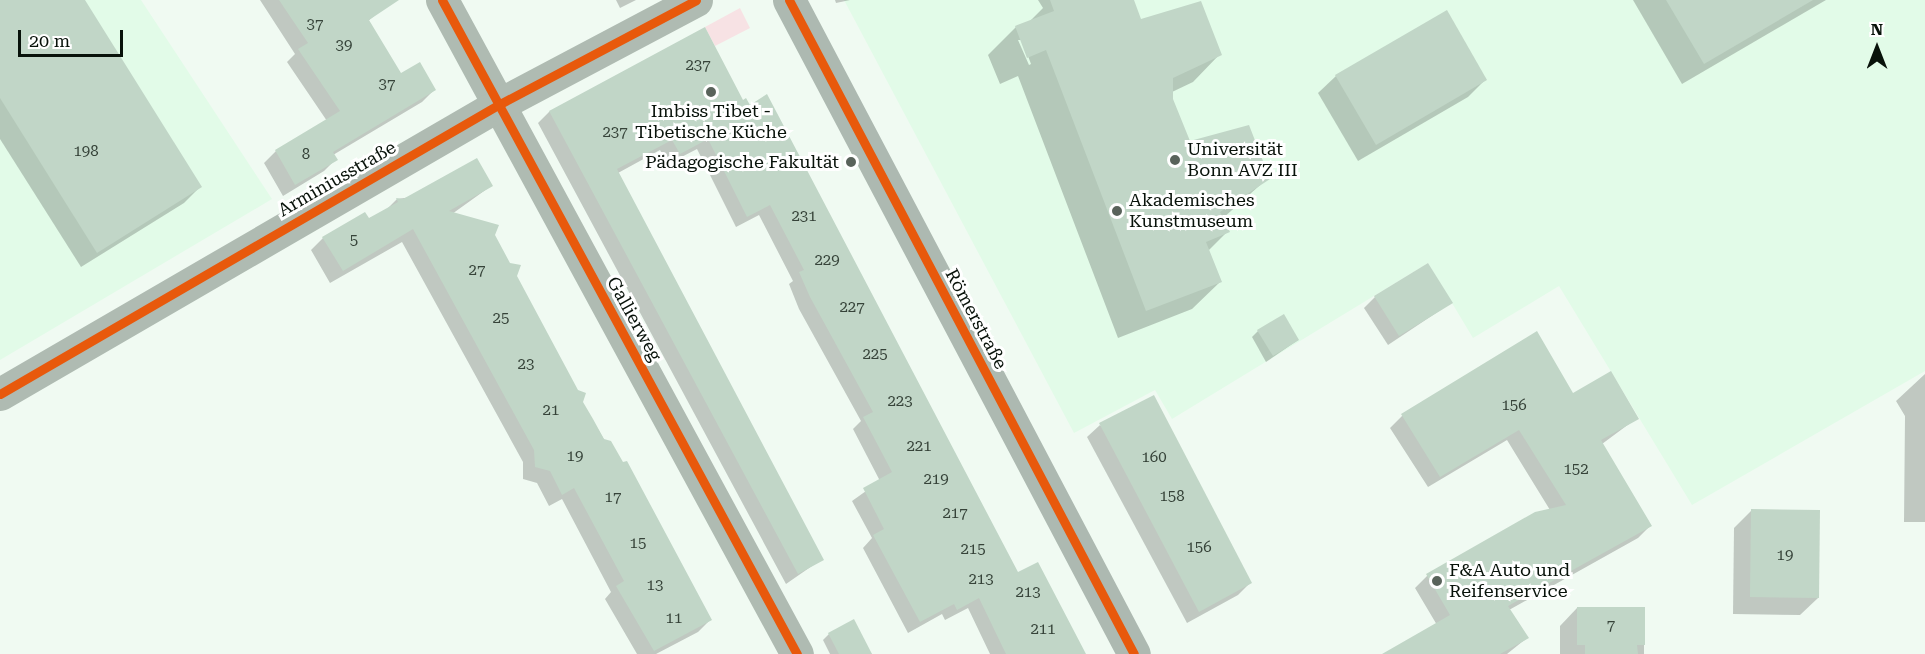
<!DOCTYPE html>
<meta charset="utf-8">
<style>
body{margin:0}
#map{position:relative;width:1925px;height:654px;overflow:hidden;background:#f0faf2;font-family:"Roboto Serif",serif}
div>[style]{position:absolute}
.built>*{inset:0;background:#e2fbe8}
.green>*{inset:0;background:#f7e2e4}
.shadow>*{inset:0;background:#0003}
.building>*{inset:0;background:#c1d6c7}
.street>*{height:33px;margin:-16.5px;padding:0 16.5px;transform-origin:16.5px;border-radius:16.5px;background:#afbbb2}
.secondary>*{height:33px;margin:-16.5px;padding:0 16.5px;transform-origin:16.5px;border-radius:16.5px;background:#adb9b1}
.cycleway>*{height:9px;margin:-4.5px;padding:0 4.5px;transform-origin:4.5px;border-radius:4.5px;background:#e8590c}
.dots>*{width:16px;height:16px;translate:-50% -50%;box-sizing:border-box;border:3px solid #fff;border-radius:50%}
span{translate:-50% -50%;white-space:nowrap;text-align:center;line-height:1.15;-webkit-text-stroke:6px #fff;paint-order:stroke}
.number-label{font-size:15px;color:#364339}
.number-label span{-webkit-text-stroke-width:0}
.poi-label{font-size:18px;color:#08120a}
.left{translate:0 -50%;text-align:left}
.right{translate:-100% -50%;text-align:right}
.street-label{font-size:18px;color:#08120a}
.north{position:absolute;left:1847px;top:18px;width:60px;height:60px;-webkit-text-stroke:4px #fff;paint-order:stroke;rotate:0deg;font-size:16px;font-weight:700;line-height:24px;text-align:center;color:#08120a}
.north::after{content:'';display:block;margin:auto;width:21px;height:27px;background:#08120a;clip-path:polygon(50% 0,100% 100%,50% 72%,0 100%)}
.scale{position:absolute;left:18px;top:30px;width:105px;height:27px;box-sizing:border-box;border:3px solid #08120a;border-top:0;padding-left:8px;font-size:18px;line-height:21px;white-space:nowrap;color:#08120a;-webkit-text-stroke:4px #fff;paint-order:stroke}
</style>
<div id="map">
<div class="built">
<i style="clip-path:polygon(0 0,141px 0,272px 199px,0 360px)"></i>
<i style="clip-path:polygon(844px 0,1925px 0,1925px 371px,1692px 505px,1559px 286px,1473px 338px,1428px 263px,1172px 419px,1155px 390px,1074px 433px)"></i>
</div>
<div class="green">
<i style="clip-path:polygon(740px 8px,750px 28px,715px 46px,705px 27px)"></i>
</div>
<div class="shadow">
<i style="clip-path:polygon(0 0,84px 0,200px 187px,184px 203px,81px 267px,0 139px)"></i>
<i style="clip-path:polygon(260px 0,366px 0,374px 16px,368px 21px,401px 75px,434px 90px,422px 102px,333px 155px,336px 159px,324px 171px,283px 196px,264px 163px,276px 151px,327px 121px,287px 62px,295px 54px)"></i>
<i style="clip-path:polygon(616px 0,636px 0,620px 8px)"></i>
<i style="clip-path:polygon(835px 0,850px 0,836px 3px)"></i>
<i style="clip-path:polygon(evenodd,1038px 0,1133px 0,1140px 21px,1220px 54px,1193px 82px,1172px 92px,1172px 100px,1189px 143px,1268px 178px,1222px 219px,1228px 231px,1208px 251px,1220px 282px,1192px 309px,1118px 338px,1018px 76px,1000px 84px,988px 55px,1016px 27px,1029px 22px,1043px 8px,1038px 0,1018px 40px,1022px 40px,1031px 64px,1029px 65px,1018px 40px)"></i>
<i style="clip-path:polygon(1633px 0,1826px 0,1682px 84px)"></i>
<i style="clip-path:polygon(704px 29px,742px 102px,1017px 573px,1085px 654px,990px 654px,968px 608px,945px 620px,942px 614px,908px 633px,863px 548px,872px 538px,852px 501px,880px 481px,853px 429px,861px 421px,799px 309px,789px 284px,793px 281px,759px 215px,736px 227px,697px 149px,668px 164px,660px 150px,618px 173px,822px 559px,786px 584px,538px 123px,549px 112px)"></i>
<i style="clip-path:polygon(1336px 76px,1485px 80px,1468px 97px,1358px 161px,1318px 93px)"></i>
<i style="clip-path:polygon(491px 186px,452px 214px,494px 235px,582px 402px,710px 620px,698px 632px,656px 654px,637px 654px,605px 599px,611px 592px,562px 499px,549px 506px,537px 483px,523px 479px,523px 462px,402px 242px,330px 283px,311px 250px,323px 238px,384px 212px,397px 199px)"></i>
<i style="clip-path:polygon(1375px 297px,1451px 303px,1388px 345px,1364px 308px)"></i>
<i style="clip-path:polygon(1258px 331px,1298px 340px,1266px 362px,1252px 337px)"></i>
<i style="clip-path:polygon(1925px 374px,1925px 522px,1904px 522px,1905px 416px,1896px 401px)"></i>
<i style="clip-path:polygon(1573px 395px,1637px 418px,1602px 444px,1650px 526px,1638px 538px,1509px 610px,1527px 638px,1507px 654px,1385px 654px,1437px 625px,1415px 588px,1427px 576px,1535px 513px,1550px 510px,1507px 440px,1428px 487px,1390px 428px,1402px 416px)"></i>
<i style="clip-path:polygon(1100px 425px,1250px 583px,1238px 595px,1187px 623px,1087px 437px)"></i>
<i style="clip-path:polygon(1752px 510px,1818px 598px,1800px 615px,1733px 614px,1734px 528px)"></i>
<i style="clip-path:polygon(1577px 608px,1644px 609px,1644px 654px,1560px 654px,1560px 626px)"></i>
<i style="clip-path:polygon(829px 634px,872px 654px,830px 654px,823px 640px)"></i>
</div>
<div class="building">
<i style="clip-path:polygon(0 0,85px 0,202px 187px,97px 253px,0 98px)"></i>
<i style="clip-path:polygon(279px 0,399px 0,369px 20px,401px 73px,420px 62px,436px 90px,333px 152px,338px 160px,295px 185px,275px 150px,340px 111px,298px 49px,308px 43px)"></i>
<i style="clip-path:polygon(1050px 0,1134px 0,1141px 19px,1201px 1px,1222px 55px,1173px 78px,1173px 99px,1190px 141px,1249px 125px,1270px 179px,1220px 212px,1230px 232px,1206px 242px,1222px 282px,1146px 311px,1046px 50px,1027px 58px,1015px 26px,1054px 11px)"></i>
<i style="clip-path:polygon(1666px 0,1813px 0,1704px 64px)"></i>
<i style="clip-path:polygon(1447px 10px,1487px 80px,1376px 145px,1335px 75px)"></i>
<i style="clip-path:polygon(705px 27px,743px 100px,746px 98px,750px 105px,767px 94px,1018px 572px,1038px 562px,1086px 654px,1006px 654px,979px 598px,957px 610px,954px 604px,920px 622px,873px 535px,884px 529px,863px 488px,892px 472px,863px 417px,873px 412px,810px 297px,799px 272px,804px 270px,770px 205px,747px 217px,708px 139px,680px 154px,672px 140px,617px 169px,824px 560px,798px 574px,549px 111px)"></i>
<i style="clip-path:polygon(477px 158px,493px 186px,449px 211px,499px 225px,495px 235px,510px 263px,521px 265px,517px 276px,578px 390px,586px 393px,583px 402px,593px 419px,604px 439px,611px 441px,623px 462px,627px 461px,712px 620px,654px 651px,616px 586px,624px 581px,574px 488px,562px 495px,550px 471px,535px 467px,534px 450px,413px 229px,343px 271px,322px 237px,365px 212px,369px 218px,398px 202px,396px 198px,403px 199px)"></i>
<i style="clip-path:polygon(1428px 263px,1453px 303px,1399px 336px,1374px 296px)"></i>
<i style="clip-path:polygon(1284px 314px,1299px 340px,1273px 356px,1257px 330px)"></i>
<i style="clip-path:polygon(1537px 331px,1573px 393px,1611px 371px,1639px 419px,1601px 440px,1652px 526px,1508px 606px,1529px 638px,1500px 654px,1382px 654px,1450px 615px,1426px 574px,1535px 512px,1566px 505px,1519px 430px,1440px 477px,1401px 414px)"></i>
<i style="clip-path:polygon(1154px 395px,1252px 583px,1199px 612px,1099px 423px)"></i>
<i style="clip-path:polygon(1751px 509px,1820px 510px,1819px 598px,1750px 597px)"></i>
<i style="clip-path:polygon(1577px 607px,1645px 607px,1645px 645px,1637px 645px,1638px 654px,1585px 654px,1585px 645px,1577px 645px)"></i>
<i style="clip-path:polygon(854px 619px,872px 654px,839px 654px,828px 633px)"></i>
</div>
<div class="street">
<i style="left:442px;top:0;width:744px;rotate:61.51deg"></i>
<i style="left:0;top:394px;width:576px;rotate:-30.13deg"></i>
<i style="left:498px;top:105px;width:224px;rotate:-27.9deg"></i>
</div>
<div class="secondary">
<i style="left:789px;top:0;width:739px;rotate:62.19deg"></i>
</div>
<div class="cycleway">
<i style="left:442px;top:0;width:744px;rotate:61.51deg"></i>
<i style="left:789px;top:0;width:739px;rotate:62.19deg"></i>
<i style="left:0;top:394px;width:576px;rotate:-30.13deg"></i>
<i style="left:498px;top:105px;width:224px;rotate:-27.9deg"></i>
</div>
<div class="dots">
<i style="left:711px;top:92px;background:#59635b"></i>
<i style="left:1175px;top:160px;background:#59635b"></i>
<i style="left:851px;top:162px;background:#59635b"></i>
<i style="left:1117px;top:211px;background:#59635b"></i>
<i style="left:1437px;top:581px;background:#59635b"></i>
</div>
<div class="number-label">
<span style="left:315px;top:25px">37</span>
<span style="left:344px;top:46px">39</span>
<span style="left:698px;top:66px">237</span>
<span style="left:387px;top:85px">37</span>
<span style="left:615px;top:133px">237</span>
<span style="left:86px;top:152px">198</span>
<span style="left:306px;top:155px">8</span>
<span style="left:804px;top:217px">231</span>
<span style="left:354px;top:241px">5</span>
<span style="left:827px;top:261px">229</span>
<span style="left:477px;top:271px">27</span>
<span style="left:852px;top:308px">227</span>
<span style="left:501px;top:319px">25</span>
<span style="left:875px;top:355px">225</span>
<span style="left:526px;top:365px">23</span>
<span style="left:900px;top:402px">223</span>
<span style="left:1514px;top:406px">156</span>
<span style="left:551px;top:411px">21</span>
<span style="left:919px;top:447px">221</span>
<span style="left:575px;top:457px">19</span>
<span style="left:1154px;top:458px">160</span>
<span style="left:1576px;top:470px">152</span>
<span style="left:936px;top:480px">219</span>
<span style="left:1172px;top:497px">158</span>
<span style="left:613px;top:498px">17</span>
<span style="left:955px;top:514px">217</span>
<span style="left:638px;top:544px">15</span>
<span style="left:1199px;top:548px">156</span>
<span style="left:973px;top:550px">215</span>
<span style="left:1785px;top:556px">19</span>
<span style="left:981px;top:580px">213</span>
<span style="left:655px;top:586px">13</span>
<span style="left:1028px;top:593px">213</span>
<span style="left:674px;top:619px">11</span>
<span style="left:1611px;top:626px">7</span>
<span style="left:1043px;top:630px">211</span>
</div>
<div class="poi-label">
<span style="left:711px;top:122px">Imbiss Tibet -<br>Tibetische Küche</span>
<span class="left" style="left:1187px;top:160px">Universität<br>Bonn AVZ III</span>
<span class="right" style="left:839px;top:162px">Pädagogische Fakultät</span>
<span class="left" style="left:1129px;top:211px">Akademisches<br>Kunstmuseum</span>
<span class="left" style="left:1449px;top:581px">F&amp;A Auto und<br>Reifenservice</span>
</div>
<div class="street-label">
<span style="left:337px;top:179px;rotate:-30deg">Arminiusstraße</span>
<span style="left:634px;top:319px;rotate:61deg">Gallierweg</span>
<span style="left:976px;top:319px;rotate:62deg">Römerstraße</span>
</div>
<div class="north">N</div>
<div class="scale">20 m</div>
</div>
